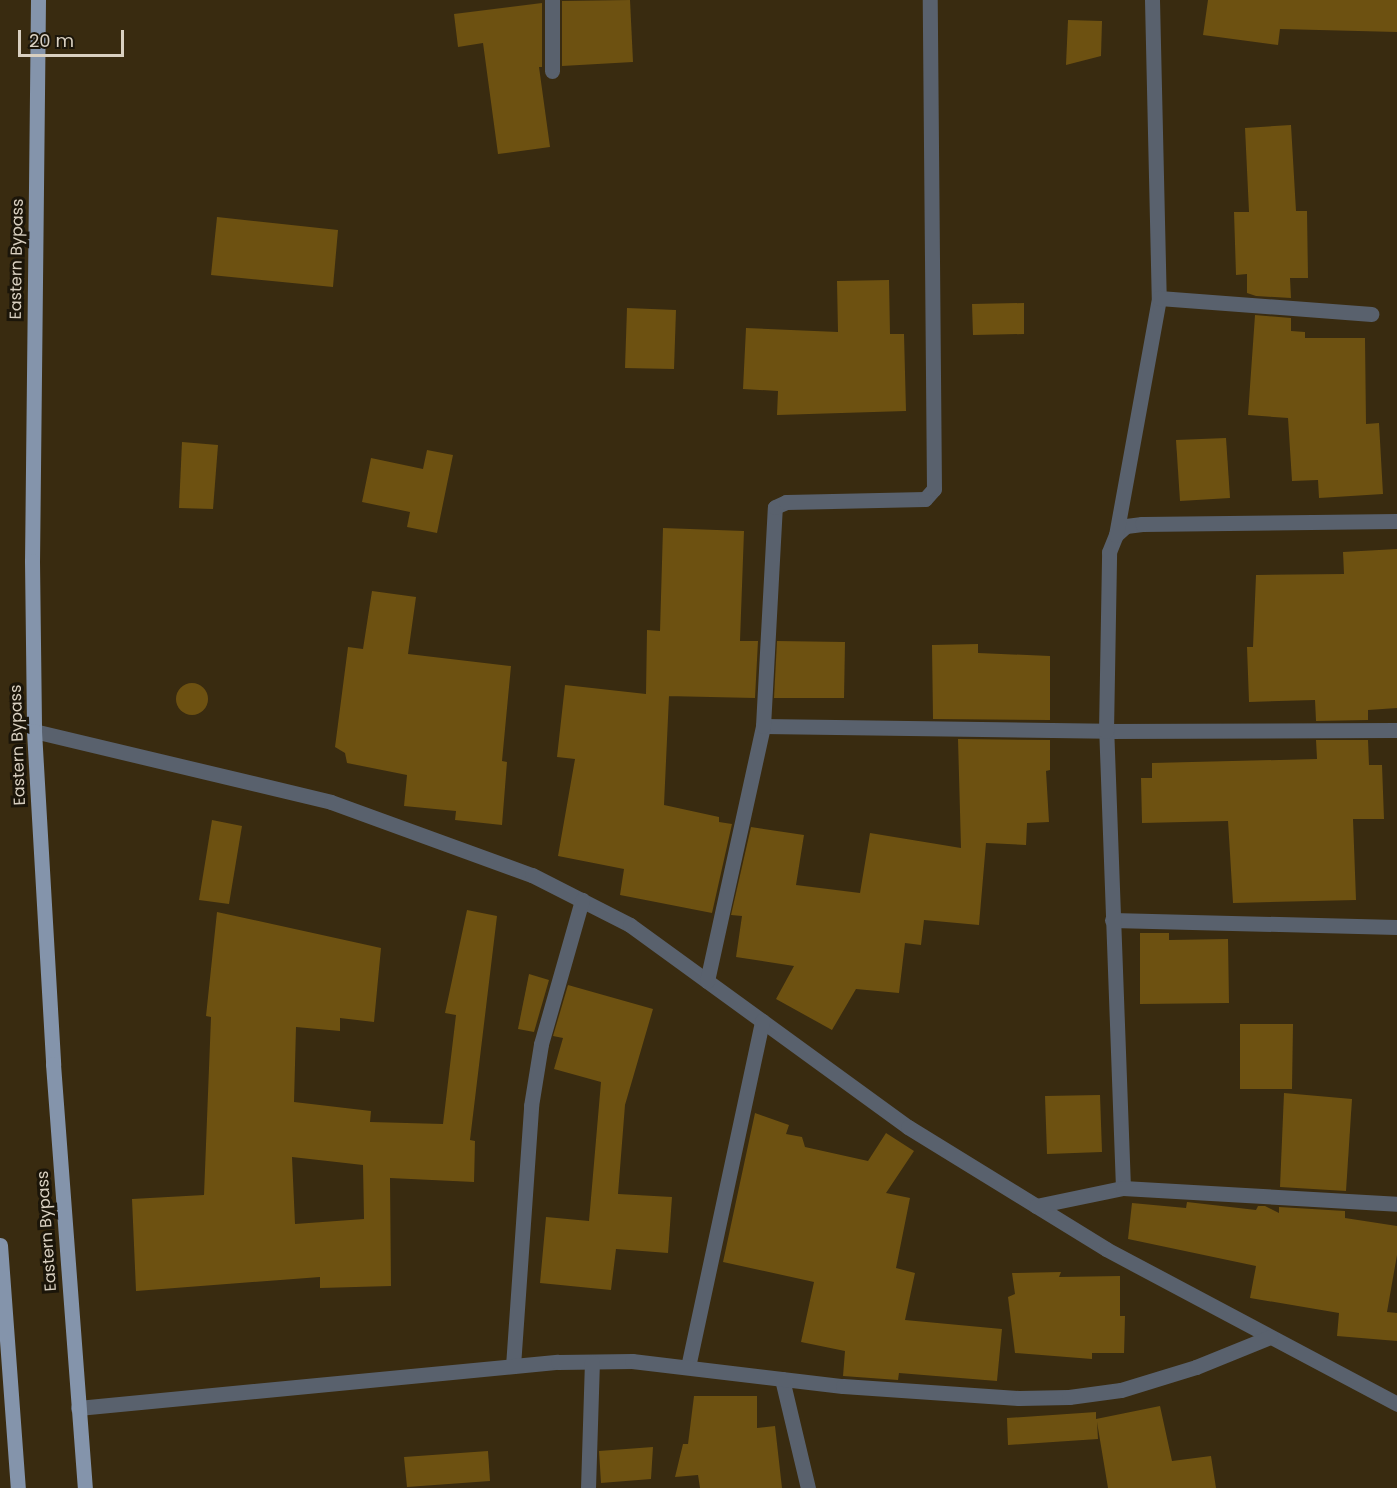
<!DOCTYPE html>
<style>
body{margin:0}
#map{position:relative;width:1397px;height:1488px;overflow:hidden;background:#392b10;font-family:Poppins,sans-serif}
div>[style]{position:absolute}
.building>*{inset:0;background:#6d5111}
.round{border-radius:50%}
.minor>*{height:15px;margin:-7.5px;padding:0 7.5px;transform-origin:7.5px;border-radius:7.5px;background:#59616d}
.primary>*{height:15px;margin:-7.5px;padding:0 7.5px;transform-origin:7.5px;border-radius:7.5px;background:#8494ab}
span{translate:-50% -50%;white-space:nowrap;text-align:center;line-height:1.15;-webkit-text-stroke:6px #1b1509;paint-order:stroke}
.street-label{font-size:16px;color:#d9d0c1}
.scale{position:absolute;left:18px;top:30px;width:106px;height:27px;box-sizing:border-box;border:3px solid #d9d0c1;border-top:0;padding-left:8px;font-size:18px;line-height:21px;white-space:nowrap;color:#d9d0c1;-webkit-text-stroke:4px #1b1509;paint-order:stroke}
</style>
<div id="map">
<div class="building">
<i style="clip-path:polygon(630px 0,633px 62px,562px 66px,562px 1px)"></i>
<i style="clip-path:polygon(1208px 0,1397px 0,1397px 32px,1280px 29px,1278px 45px,1203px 35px)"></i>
<i style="clip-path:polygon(542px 3px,542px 67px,539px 67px,550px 147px,498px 154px,483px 43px,458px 47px,454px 14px)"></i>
<i style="clip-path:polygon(1068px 20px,1102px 21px,1101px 56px,1066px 65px)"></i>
<i style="clip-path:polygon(1291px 125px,1296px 211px,1307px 211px,1308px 278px,1290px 278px,1291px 298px,1256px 296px,1247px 293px,1247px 274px,1236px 275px,1234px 212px,1249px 212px,1245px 128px)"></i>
<i style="clip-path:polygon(217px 217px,338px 230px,333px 287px,211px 275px)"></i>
<i style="clip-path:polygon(889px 280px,890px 334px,904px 334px,906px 411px,777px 415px,778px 391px,743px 389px,746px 328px,838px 332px,837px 281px)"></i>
<i style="clip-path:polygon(1024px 303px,1024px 334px,973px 335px,972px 304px)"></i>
<i style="clip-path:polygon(627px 308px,676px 310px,674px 369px,625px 368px)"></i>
<i style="clip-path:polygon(1255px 315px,1291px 318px,1291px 331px,1305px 332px,1305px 338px,1365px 338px,1366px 424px,1379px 423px,1383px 494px,1319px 498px,1318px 480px,1292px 481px,1288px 418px,1248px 415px)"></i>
<i style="clip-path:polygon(1226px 438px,1230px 498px,1180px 501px,1176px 440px)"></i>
<i style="clip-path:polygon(182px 442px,218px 445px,213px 509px,179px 508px)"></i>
<i style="clip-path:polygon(427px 450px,453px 455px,437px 533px,407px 527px,410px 512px,362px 502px,371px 458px,423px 469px)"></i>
<i style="clip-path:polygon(663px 528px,744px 531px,740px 641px,758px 641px,755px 698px,666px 696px,669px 696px,664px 805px,719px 817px,719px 822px,732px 824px,712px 913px,620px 895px,624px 869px,558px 856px,575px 759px,557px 757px,565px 685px,646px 694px,647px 630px,660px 631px)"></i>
<i style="clip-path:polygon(1397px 549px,1397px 708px,1368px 710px,1368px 720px,1316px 721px,1315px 700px,1249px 702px,1247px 647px,1253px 647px,1256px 575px,1344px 574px,1343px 552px)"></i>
<i style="clip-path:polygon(372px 591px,416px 597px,408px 654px,511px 666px,502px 761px,507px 762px,502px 825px,455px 820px,456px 811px,404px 806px,407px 775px,347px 763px,345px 753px,335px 747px,348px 647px,363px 649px)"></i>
<i style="clip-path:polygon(777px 641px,845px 642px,844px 698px,774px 698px)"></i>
<i style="clip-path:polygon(978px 644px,978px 653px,1050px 656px,1050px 720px,933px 719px,932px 645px)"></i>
<i class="round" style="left:176px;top:683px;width:32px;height:32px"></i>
<i style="clip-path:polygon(958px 739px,1050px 740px,1050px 770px,1046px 771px,1049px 822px,1027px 823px,1026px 845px,986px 843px,979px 925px,924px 920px,921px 945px,905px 943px,899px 993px,856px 989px,832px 1030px,776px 999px,794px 966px,736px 957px,742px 916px,731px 915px,751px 827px,804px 835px,796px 885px,860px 893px,870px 833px,961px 848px)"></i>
<i style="clip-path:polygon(1316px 740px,1368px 740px,1369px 765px,1382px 765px,1384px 819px,1353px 819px,1356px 900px,1233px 903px,1228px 821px,1142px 823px,1141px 778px,1152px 778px,1152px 763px,1317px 759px)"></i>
<i style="clip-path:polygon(212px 820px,242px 826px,229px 904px,199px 900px)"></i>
<i style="clip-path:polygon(evenodd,467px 910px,497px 916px,470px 1140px,475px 1141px,474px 1182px,390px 1178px,391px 1286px,320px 1288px,320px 1277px,136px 1291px,132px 1199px,204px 1195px,211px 1017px,206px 1016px,217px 912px,381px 948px,374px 1022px,340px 1018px,340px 1031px,296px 1027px,294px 1102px,371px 1111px,370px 1122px,443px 1124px,456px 1015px,445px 1013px,467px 910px,292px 1157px,363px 1165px,364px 1219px,295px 1224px,292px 1157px)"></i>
<i style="clip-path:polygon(1140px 933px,1169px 933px,1169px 940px,1228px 939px,1229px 1003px,1140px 1004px)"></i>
<i style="clip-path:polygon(529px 974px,549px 980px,534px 1032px,518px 1029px)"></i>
<i style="clip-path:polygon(568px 985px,653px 1009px,625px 1105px,618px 1194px,672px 1197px,668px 1253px,616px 1249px,611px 1290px,540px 1283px,546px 1217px,589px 1221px,601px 1082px,554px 1069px,563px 1038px,553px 1036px)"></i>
<i style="clip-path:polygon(1240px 1024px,1293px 1024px,1292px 1089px,1240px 1089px)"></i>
<i style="clip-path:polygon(1284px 1093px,1352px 1099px,1346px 1191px,1280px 1187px)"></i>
<i style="clip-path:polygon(1100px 1095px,1102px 1152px,1047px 1154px,1045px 1096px)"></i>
<i style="clip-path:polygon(755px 1113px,789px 1125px,786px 1134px,802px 1137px,805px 1147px,868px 1161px,886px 1133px,914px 1151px,886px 1193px,910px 1198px,896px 1268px,915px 1273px,905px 1320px,1002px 1329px,997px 1381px,899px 1373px,898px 1380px,843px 1376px,845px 1351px,801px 1342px,814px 1282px,723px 1262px)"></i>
<i style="clip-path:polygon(1187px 1202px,1256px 1210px,1258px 1206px,1265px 1206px,1279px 1213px,1279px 1207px,1345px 1211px,1345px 1218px,1397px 1226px,1397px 1255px,1387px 1312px,1397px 1313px,1397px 1341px,1337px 1336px,1339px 1313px,1250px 1298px,1256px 1266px,1128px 1239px,1132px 1203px,1186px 1208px)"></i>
<i style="clip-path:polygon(1061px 1272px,1059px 1277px,1120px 1276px,1120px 1316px,1125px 1316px,1124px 1353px,1092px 1353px,1092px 1359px,1015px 1353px,1008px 1297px,1015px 1294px,1012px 1273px)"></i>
<i style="clip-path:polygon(694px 1396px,757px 1396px,757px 1428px,775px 1426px,782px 1488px,700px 1488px,698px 1475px,675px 1477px,683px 1444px,688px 1444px)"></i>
<i style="clip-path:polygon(1160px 1406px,1172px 1461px,1211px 1456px,1216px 1488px,1108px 1488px,1097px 1422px,1098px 1439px,1008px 1445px,1007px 1418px,1096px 1412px,1096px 1419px)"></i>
<i style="clip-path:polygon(653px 1447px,651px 1479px,601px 1483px,599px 1451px)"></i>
<i style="clip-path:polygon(488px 1451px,490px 1481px,407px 1487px,404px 1457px)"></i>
</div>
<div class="minor">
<i style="left:552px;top:0;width:71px;rotate:90deg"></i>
<i style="left:1152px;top:0;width:298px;rotate:88.7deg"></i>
<i style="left:1116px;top:535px;width:13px;rotate:-42deg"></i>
<i style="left:1126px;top:526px;width:16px;rotate:-7deg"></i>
<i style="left:1142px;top:524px;width:255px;rotate:-0.7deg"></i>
<i style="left:763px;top:726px;width:343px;rotate:0.8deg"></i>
<i style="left:1106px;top:731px;width:291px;rotate:-0.2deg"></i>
<i style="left:34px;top:731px;width:305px;rotate:13.4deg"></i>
<i style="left:331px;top:802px;width:214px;rotate:20deg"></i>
<i style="left:532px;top:875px;width:110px;rotate:27deg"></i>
<i style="left:630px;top:925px;width:344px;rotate:36deg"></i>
<i style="left:908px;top:1127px;width:233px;rotate:31.6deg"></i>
<i style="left:1106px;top:1249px;width:330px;rotate:28deg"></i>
<i style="left:1112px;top:920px;width:285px;rotate:1.4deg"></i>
<i style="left:707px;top:981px;width:261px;rotate:-77.6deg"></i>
<i style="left:763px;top:726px;width:219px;rotate:-86.9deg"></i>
<i style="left:775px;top:507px;width:12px;rotate:-24deg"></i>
<i style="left:786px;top:502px;width:139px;rotate:-1.2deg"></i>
<i style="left:925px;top:499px;width:13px;rotate:-48deg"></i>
<i style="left:934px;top:489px;width:489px;rotate:-90.5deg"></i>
<i style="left:1123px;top:1188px;width:457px;rotate:-92.1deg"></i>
<i style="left:1106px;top:731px;width:179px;rotate:-89deg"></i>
<i style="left:1109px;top:552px;width:18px;rotate:-68deg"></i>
<i style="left:1116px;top:535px;width:241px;rotate:-79.7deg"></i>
<i style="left:1159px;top:298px;width:213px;rotate:4.3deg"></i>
<i style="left:1036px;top:1206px;width:89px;rotate:-11.7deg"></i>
<i style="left:1123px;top:1188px;width:274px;rotate:3.3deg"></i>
<i style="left:513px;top:1366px;width:261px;rotate:-86deg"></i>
<i style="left:531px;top:1106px;width:63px;rotate:-80.8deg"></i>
<i style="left:541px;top:1044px;width:150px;rotate:-74.1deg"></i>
<i style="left:688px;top:1367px;width:354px;rotate:-77.9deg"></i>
<i style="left:782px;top:1379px;width:112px;rotate:76.6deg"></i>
<i style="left:78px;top:1408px;width:482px;rotate:-5.5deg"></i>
<i style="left:558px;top:1362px;width:74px;rotate:-0.8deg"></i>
<i style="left:632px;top:1361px;width:212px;rotate:6.8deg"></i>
<i style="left:843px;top:1386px;width:176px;rotate:3.9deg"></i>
<i style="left:1019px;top:1398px;width:50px;rotate:-1.1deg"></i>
<i style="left:1069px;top:1397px;width:52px;rotate:-7.7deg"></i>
<i style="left:1121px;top:1390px;width:78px;rotate:-17deg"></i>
<i style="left:1196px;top:1367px;width:80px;rotate:-22.1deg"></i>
<i style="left:588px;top:1488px;width:126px;rotate:-88.2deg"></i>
</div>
<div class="primary">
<i style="left:38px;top:0;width:561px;rotate:90.61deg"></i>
<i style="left:32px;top:561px;width:170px;rotate:89.3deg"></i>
<i style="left:34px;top:731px;width:334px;rotate:86.7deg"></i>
<i style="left:53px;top:1064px;width:425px;rotate:85.7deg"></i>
<i style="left:0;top:1245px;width:244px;rotate:85.8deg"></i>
</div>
<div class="street-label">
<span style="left:17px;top:259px;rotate:-89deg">Eastern Bypass</span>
<span style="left:18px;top:745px;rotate:-92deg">Eastern Bypass</span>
<span style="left:47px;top:1231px;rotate:-94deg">Eastern Bypass</span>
</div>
<div class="scale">20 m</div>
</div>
